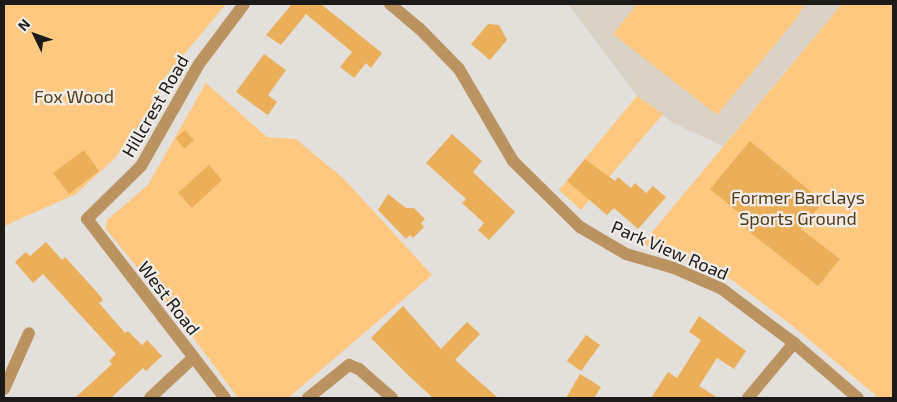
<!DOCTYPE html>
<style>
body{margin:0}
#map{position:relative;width:897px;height:402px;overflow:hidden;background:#e3dfda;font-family:"Exo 2",sans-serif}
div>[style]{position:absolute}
.built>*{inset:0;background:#dad2c7}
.green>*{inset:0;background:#fec880}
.building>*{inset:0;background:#ebaf5a}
.minor>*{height:12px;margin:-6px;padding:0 6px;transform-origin:6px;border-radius:6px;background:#ba9360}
span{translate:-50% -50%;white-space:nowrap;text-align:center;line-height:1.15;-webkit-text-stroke:4.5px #f0ece8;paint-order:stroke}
.park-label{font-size:18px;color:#543b17}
.street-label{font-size:18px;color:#1c1a19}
.frame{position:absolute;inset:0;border:5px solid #1c1a19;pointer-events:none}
.north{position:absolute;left:10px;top:10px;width:50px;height:50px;-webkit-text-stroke:4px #f0ece8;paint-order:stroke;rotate:312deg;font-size:14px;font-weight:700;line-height:20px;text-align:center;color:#1c1a19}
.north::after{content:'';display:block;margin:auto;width:18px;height:22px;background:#1c1a19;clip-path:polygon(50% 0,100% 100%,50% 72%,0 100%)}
</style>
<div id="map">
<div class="built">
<i style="clip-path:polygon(568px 4px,842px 4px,723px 146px,673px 123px,637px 96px)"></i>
</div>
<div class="green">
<i style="clip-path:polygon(4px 4px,226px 4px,156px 88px,162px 95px,116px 157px,76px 194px,4px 226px)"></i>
<i style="clip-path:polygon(637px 4px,805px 4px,796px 19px,717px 115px,613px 34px)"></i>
<i style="clip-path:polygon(842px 4px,893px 4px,893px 398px,879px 398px,794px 327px,732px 280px,692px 260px,642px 244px)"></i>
<i style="clip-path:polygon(206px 83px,267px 137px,296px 139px,344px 179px,432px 275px,288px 398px,238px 398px,184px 325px,106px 229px,107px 220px,148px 185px)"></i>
<i style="clip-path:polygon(637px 96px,663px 114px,581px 210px,559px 190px)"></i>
</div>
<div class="building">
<i style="clip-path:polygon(292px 4px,321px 4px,382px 53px,371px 68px,366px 63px,354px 78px,340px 67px,352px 52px,306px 14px,281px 45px,266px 35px)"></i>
<i style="clip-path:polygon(488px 24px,499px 25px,507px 40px,490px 60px,471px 44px)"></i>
<i style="clip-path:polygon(264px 54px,286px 70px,268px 95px,277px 102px,268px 115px,236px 92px)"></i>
<i style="clip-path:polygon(185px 130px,194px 140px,184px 149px,176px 138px)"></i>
<i style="clip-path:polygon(452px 134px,482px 161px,473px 172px,515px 212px,489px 240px,478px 230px,484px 223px,462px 203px,466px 199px,426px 163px)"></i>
<i style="clip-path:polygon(750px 141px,823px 202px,801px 229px,840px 259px,818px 286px,746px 229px,751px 223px,710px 189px)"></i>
<i style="clip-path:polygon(84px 150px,99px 171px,69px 194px,53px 173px)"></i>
<i style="clip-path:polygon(585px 159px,615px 181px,618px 177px,631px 188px,635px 183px,646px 193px,653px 186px,666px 197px,638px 229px,614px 208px,607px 215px,567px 181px)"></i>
<i style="clip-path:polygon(209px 165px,222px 180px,192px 208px,178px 193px)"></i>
<i style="clip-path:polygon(388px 194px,406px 208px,414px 208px,425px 219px,421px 223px,424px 227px,413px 238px,410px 235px,406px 239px,378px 210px)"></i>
<i style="clip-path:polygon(46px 242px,62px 260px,65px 257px,96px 291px,103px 300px,99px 303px,125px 333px,128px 331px,142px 345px,147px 340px,162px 356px,146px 371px,143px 368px,111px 398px,75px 398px,112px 364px,109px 361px,116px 354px,43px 274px,33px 283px,15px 262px,26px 252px,30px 256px)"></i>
<i style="clip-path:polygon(403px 306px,441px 349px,467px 322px,480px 334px,455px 360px,498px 398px,433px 398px,410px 377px,371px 338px)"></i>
<i style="clip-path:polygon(699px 316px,746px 351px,734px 369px,717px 358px,699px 386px,718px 398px,651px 398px,668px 372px,677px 378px,701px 340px,689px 332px)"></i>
<i style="clip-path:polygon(586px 335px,600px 345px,581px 371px,567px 361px)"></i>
<i style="clip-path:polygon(580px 374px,601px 387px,594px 398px,566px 398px)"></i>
</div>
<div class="minor">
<i style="left:390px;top:4px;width:38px;rotate:40deg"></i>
<i style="left:419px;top:28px;width:57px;rotate:45.7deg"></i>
<i style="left:459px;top:69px;width:107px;rotate:59.6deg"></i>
<i style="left:513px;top:161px;width:94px;rotate:44.6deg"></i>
<i style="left:580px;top:227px;width:53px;rotate:30.4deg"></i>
<i style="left:626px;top:254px;width:50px;rotate:16.3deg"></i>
<i style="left:674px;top:268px;width:52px;rotate:23.6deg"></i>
<i style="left:722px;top:289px;width:90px;rotate:36.9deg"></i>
<i style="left:794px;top:343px;width:84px;rotate:40.7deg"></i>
<i style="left:4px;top:389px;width:61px;rotate:-65.9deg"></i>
<i style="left:150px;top:398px;width:60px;rotate:-43deg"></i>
<i style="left:225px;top:398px;width:226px;rotate:-127.6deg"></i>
<i style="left:87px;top:219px;width:76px;rotate:-44.5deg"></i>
<i style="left:141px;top:166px;width:117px;rotate:-60.4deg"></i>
<i style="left:199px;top:64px;width:75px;rotate:-53.1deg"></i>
<i style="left:308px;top:398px;width:53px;rotate:-38.8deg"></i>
<i style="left:349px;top:365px;width:11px;rotate:22deg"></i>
<i style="left:359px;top:369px;width:44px;rotate:41.3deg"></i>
<i style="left:748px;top:398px;width:72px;rotate:-50.1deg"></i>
</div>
<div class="park-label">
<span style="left:74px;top:96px">Fox Wood</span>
<span style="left:798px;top:208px">Former Barclays<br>Sports Ground</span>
</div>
<div class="street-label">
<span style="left:155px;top:106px;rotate:-60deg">Hillcrest Road</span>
<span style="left:670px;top:250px;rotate:23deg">Park View Road</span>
<span style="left:169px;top:298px;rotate:52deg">West Road</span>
</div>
<div class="frame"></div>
<div class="north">N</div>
</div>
